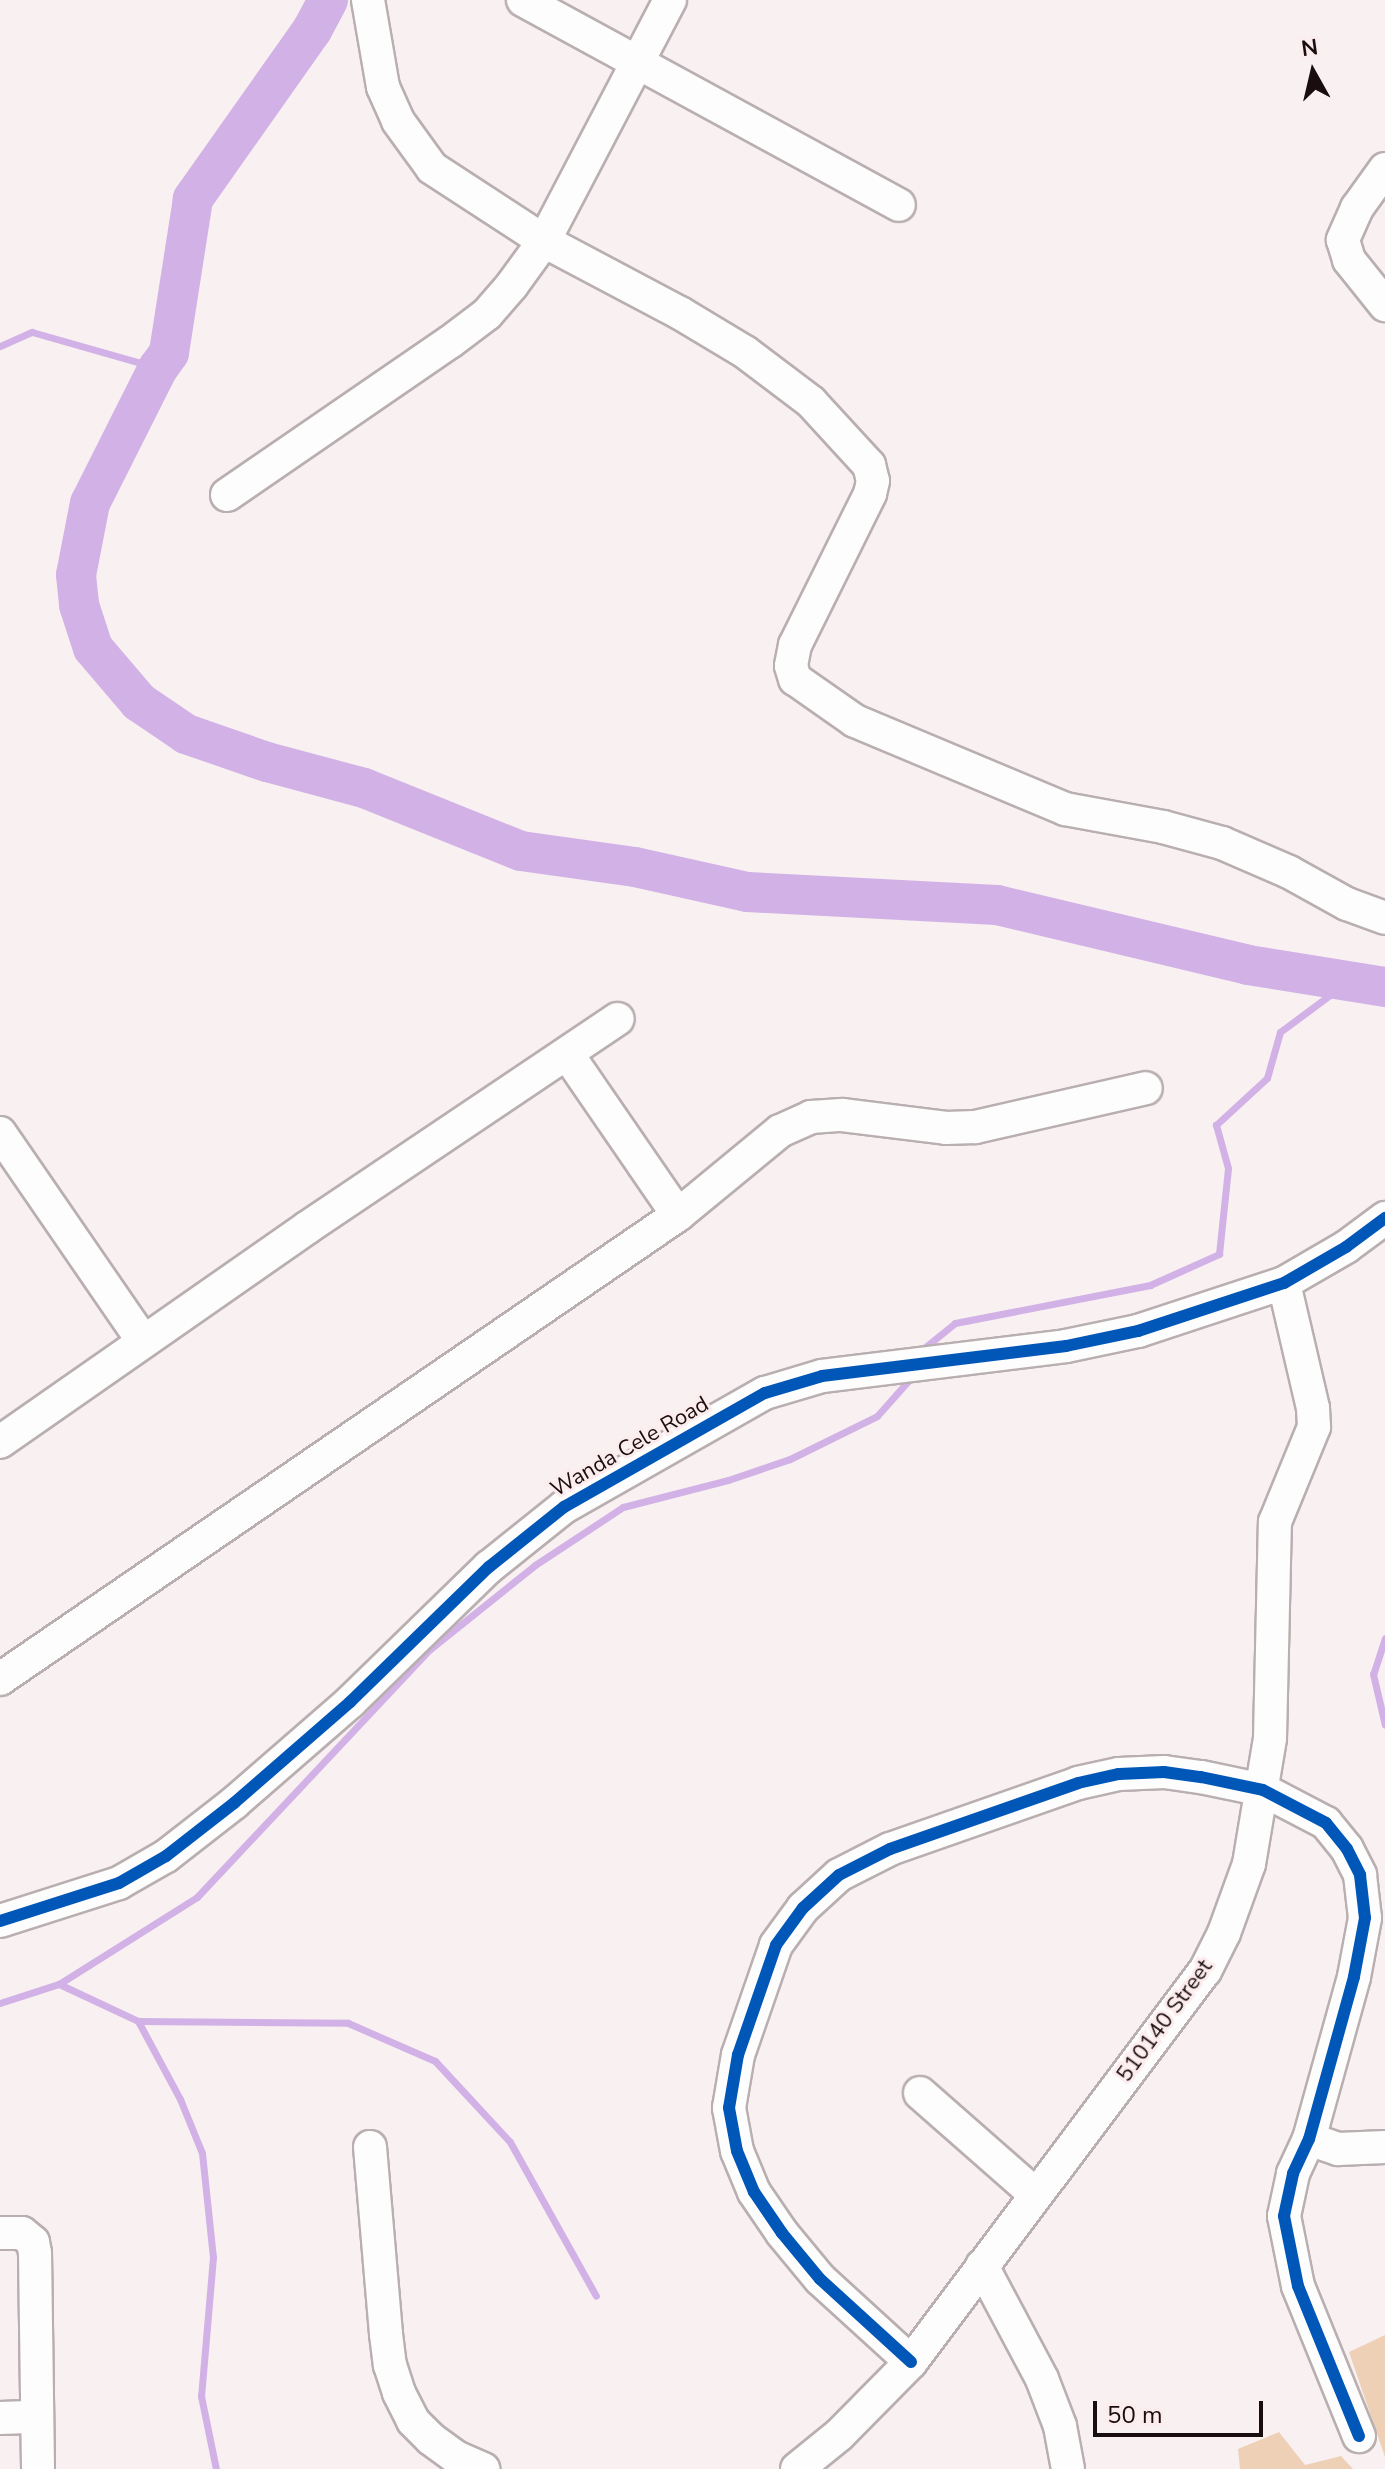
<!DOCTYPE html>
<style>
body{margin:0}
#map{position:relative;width:1385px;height:2469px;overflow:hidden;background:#f8f0f1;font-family:"Nunito Sans",sans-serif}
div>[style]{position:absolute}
.green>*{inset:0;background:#eed0b7}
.stream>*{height:7px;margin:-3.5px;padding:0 3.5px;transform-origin:3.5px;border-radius:3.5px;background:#d2b2e6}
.river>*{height:40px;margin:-20px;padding:0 20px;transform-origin:20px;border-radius:20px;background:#d2b2e6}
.roads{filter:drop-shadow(2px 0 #b9afb0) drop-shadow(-2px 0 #b9afb0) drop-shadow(0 2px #b9afb0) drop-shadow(0 -2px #b9afb0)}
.minor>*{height:32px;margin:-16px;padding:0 16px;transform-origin:16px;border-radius:16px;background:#fefdfd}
.cycleway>*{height:12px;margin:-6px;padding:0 6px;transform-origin:6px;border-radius:6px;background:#0057b8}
span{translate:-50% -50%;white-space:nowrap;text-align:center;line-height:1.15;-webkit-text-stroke:6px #fcecee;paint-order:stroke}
.street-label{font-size:22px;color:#1a0d0f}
.north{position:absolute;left:1273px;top:32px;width:80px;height:80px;-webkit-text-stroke:6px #fcecee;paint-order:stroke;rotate:352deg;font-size:22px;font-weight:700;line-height:32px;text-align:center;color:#1a0d0f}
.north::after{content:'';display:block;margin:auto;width:28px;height:36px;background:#1a0d0f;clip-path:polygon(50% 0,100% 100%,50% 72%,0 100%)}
.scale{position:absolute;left:1093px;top:2401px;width:170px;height:36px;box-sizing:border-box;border:4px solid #1a0d0f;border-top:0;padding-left:10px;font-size:24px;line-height:28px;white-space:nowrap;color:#1a0d0f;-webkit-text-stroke:6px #fcecee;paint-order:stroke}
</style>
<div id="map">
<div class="green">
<i style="clip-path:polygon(1385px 2335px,1385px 2457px,1349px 2352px)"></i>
<i style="clip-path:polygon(1279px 2432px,1305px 2465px,1341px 2456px,1353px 2469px,1240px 2469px,1238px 2449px)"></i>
</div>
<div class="stream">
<i style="left:0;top:346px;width:35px;rotate:-24deg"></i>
<i style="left:32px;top:332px;width:131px;rotate:15.9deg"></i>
<i style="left:923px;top:1349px;width:41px;rotate:-39.1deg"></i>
<i style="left:955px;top:1323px;width:199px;rotate:-11deg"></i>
<i style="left:1150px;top:1285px;width:76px;rotate:-24.2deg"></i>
<i style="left:1219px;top:1254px;width:86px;rotate:-84deg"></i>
<i style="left:1228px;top:1168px;width:45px;rotate:-105.6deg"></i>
<i style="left:1216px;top:1125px;width:69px;rotate:-42.7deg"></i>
<i style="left:1267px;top:1078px;width:48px;rotate:-74.2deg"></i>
<i style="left:1280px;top:1032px;width:87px;rotate:-36.6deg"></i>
<i style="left:1385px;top:1638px;width:38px;rotate:108deg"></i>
<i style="left:1373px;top:1674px;width:52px;rotate:76.8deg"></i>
<i style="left:59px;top:1984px;width:87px;rotate:25.1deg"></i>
<i style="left:138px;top:2021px;width:210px;rotate:0.5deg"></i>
<i style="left:348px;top:2023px;width:95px;rotate:23.6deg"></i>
<i style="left:435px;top:2061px;width:110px;rotate:47.2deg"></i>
<i style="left:510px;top:2142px;width:176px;rotate:60.8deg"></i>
<i style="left:0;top:2003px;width:62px;rotate:-17.9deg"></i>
<i style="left:59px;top:1984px;width:163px;rotate:-32.2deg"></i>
<i style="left:197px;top:1897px;width:339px;rotate:-46.8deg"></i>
<i style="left:429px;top:1650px;width:136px;rotate:-38.7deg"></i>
<i style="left:535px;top:1565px;width:105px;rotate:-33.4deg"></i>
<i style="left:623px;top:1507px;width:108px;rotate:-14.4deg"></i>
<i style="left:728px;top:1480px;width:65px;rotate:-18.7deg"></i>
<i style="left:790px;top:1459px;width:97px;rotate:-26.3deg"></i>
<i style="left:877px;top:1416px;width:48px;rotate:-48.4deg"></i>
<i style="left:138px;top:2021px;width:89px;rotate:61.7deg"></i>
<i style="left:180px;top:2099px;width:58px;rotate:67.8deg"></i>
<i style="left:202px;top:2153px;width:105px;rotate:84deg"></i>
<i style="left:213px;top:2257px;width:140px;rotate:94.9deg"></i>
<i style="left:201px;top:2396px;width:75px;rotate:78.4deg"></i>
</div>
<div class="river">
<i style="left:328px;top:0;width:34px;rotate:118deg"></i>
<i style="left:312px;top:30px;width:207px;rotate:125.2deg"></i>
<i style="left:193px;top:199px;width:156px;rotate:98.9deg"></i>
<i style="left:169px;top:353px;width:19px;rotate:126deg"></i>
<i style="left:158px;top:368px;width:151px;rotate:116.7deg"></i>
<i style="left:90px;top:503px;width:73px;rotate:101deg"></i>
<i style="left:76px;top:575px;width:30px;rotate:84deg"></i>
<i style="left:79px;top:605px;width:45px;rotate:72deg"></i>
<i style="left:93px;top:648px;width:71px;rotate:49.6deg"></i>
<i style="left:139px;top:702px;width:57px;rotate:34.2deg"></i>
<i style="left:186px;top:734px;width:86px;rotate:19.1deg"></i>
<i style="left:267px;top:762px;width:100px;rotate:15deg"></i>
<i style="left:364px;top:788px;width:169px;rotate:21.9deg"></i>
<i style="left:521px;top:851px;width:115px;rotate:8deg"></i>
<i style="left:635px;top:867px;width:115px;rotate:12.6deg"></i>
<i style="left:747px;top:892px;width:250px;rotate:3deg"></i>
<i style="left:997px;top:905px;width:258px;rotate:13.4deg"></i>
<i style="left:1248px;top:965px;width:139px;rotate:9.1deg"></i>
</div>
<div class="roads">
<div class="minor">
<i style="left:368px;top:0;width:88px;rotate:80.2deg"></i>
<i style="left:383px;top:87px;width:37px;rotate:66deg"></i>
<i style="left:398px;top:121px;width:58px;rotate:54.1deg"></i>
<i style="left:432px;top:168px;width:134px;rotate:33.1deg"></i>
<i style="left:544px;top:241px;width:154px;rotate:27.9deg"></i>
<i style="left:680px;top:313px;width:76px;rotate:31deg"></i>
<i style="left:745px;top:352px;width:83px;rotate:37.1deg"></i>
<i style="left:811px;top:402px;width:86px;rotate:47.4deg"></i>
<i style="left:869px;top:465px;width:16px;rotate:76deg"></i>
<i style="left:873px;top:481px;width:13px;rotate:103deg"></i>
<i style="left:870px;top:494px;width:169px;rotate:116.4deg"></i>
<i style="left:795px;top:645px;width:21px;rotate:101deg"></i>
<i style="left:791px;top:666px;width:14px;rotate:73deg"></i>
<i style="left:795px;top:679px;width:73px;rotate:35deg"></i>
<i style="left:855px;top:721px;width:228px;rotate:22.7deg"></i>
<i style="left:1065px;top:809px;width:100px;rotate:10.4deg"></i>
<i style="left:1163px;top:827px;width:61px;rotate:15.2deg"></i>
<i style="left:1222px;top:843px;width:73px;rotate:23.4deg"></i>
<i style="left:1289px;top:872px;width:66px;rotate:28.9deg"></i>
<i style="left:1347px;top:904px;width:40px;rotate:20.2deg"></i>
<i style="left:523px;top:0;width:428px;rotate:28.6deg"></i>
<i style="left:1385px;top:169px;width:48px;rotate:125.7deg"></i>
<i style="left:1357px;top:208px;width:35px;rotate:114deg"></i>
<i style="left:1343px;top:240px;width:21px;rotate:73deg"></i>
<i style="left:1349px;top:260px;width:58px;rotate:51.3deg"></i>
<i style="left:227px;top:495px;width:270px;rotate:-34.5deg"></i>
<i style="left:450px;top:342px;width:46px;rotate:-37.1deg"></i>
<i style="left:487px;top:314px;width:38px;rotate:-49deg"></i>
<i style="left:512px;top:285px;width:54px;rotate:-54deg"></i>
<i style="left:544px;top:241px;width:272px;rotate:-62.4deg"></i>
<i style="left:568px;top:1055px;width:194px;rotate:55.5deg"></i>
<i style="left:0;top:1133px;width:252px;rotate:55.5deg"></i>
<i style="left:0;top:1442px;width:376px;rotate:-34.9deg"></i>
<i style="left:308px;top:1227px;width:373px;rotate:-33.9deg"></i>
<i style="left:0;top:1679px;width:822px;rotate:-34.39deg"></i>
<i style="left:678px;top:1215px;width:132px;rotate:-39.5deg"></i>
<i style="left:780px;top:1131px;width:34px;rotate:-24deg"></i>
<i style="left:811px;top:1117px;width:31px;rotate:-4deg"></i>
<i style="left:842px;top:1115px;width:105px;rotate:7.1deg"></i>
<i style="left:946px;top:1128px;width:29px;rotate:-2deg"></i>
<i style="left:975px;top:1127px;width:175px;rotate:-12.8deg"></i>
<i style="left:0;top:1921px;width:125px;rotate:-17.7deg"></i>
<i style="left:119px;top:1883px;width:54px;rotate:-29.9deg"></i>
<i style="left:166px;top:1856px;width:86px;rotate:-37.9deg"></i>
<i style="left:234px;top:1803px;width:154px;rotate:-41deg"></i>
<i style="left:350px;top:1702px;width:194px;rotate:-44.2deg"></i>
<i style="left:489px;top:1567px;width:96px;rotate:-38.7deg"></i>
<i style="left:564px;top:1507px;width:231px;rotate:-29.6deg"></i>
<i style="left:765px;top:1393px;width:59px;rotate:-16.6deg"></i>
<i style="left:822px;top:1376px;width:246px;rotate:-7deg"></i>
<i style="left:1066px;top:1346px;width:74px;rotate:-11.8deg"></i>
<i style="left:1138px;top:1331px;width:154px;rotate:-18.2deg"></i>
<i style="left:1284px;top:1283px;width:72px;rotate:-30.1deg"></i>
<i style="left:1346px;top:1247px;width:49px;rotate:-36.6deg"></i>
<i style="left:920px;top:2093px;width:154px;rotate:41.3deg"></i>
<i style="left:1309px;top:2139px;width:31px;rotate:19deg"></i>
<i style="left:1338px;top:2149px;width:47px;rotate:-2.4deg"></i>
<i style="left:370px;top:2147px;width:188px;rotate:85.1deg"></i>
<i style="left:386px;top:2334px;width:31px;rotate:83deg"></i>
<i style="left:390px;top:2365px;width:29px;rotate:72deg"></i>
<i style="left:399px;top:2393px;width:31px;rotate:63deg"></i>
<i style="left:413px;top:2421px;width:25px;rotate:45deg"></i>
<i style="left:431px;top:2439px;width:31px;rotate:36deg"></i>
<i style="left:456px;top:2457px;width:30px;rotate:24deg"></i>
<i style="left:0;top:2233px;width:22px"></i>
<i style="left:22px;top:2233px;width:14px;rotate:39deg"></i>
<i style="left:33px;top:2242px;width:11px;rotate:80deg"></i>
<i style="left:35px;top:2253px;width:216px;rotate:89.2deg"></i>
<i style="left:982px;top:2266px;width:128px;rotate:62deg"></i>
<i style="left:1042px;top:2379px;width:50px;rotate:69deg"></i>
<i style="left:1060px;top:2426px;width:44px;rotate:79.5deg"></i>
<i style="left:911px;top:2362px;width:123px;rotate:-137.6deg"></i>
<i style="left:820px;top:2279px;width:60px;rotate:-129.6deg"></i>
<i style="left:782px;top:2233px;width:50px;rotate:-124.3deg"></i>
<i style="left:754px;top:2192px;width:44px;rotate:-112.5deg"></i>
<i style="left:737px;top:2151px;width:44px;rotate:-100.5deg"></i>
<i style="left:729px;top:2108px;width:54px;rotate:-80.4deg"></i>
<i style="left:738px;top:2055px;width:116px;rotate:-70.9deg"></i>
<i style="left:776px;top:1945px;width:46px;rotate:-53.9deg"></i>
<i style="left:803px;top:1908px;width:49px;rotate:-42.5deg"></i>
<i style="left:839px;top:1875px;width:57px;rotate:-27deg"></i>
<i style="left:890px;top:1849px;width:199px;rotate:-19.3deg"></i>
<i style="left:1078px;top:1783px;width:42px;rotate:-12.4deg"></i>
<i style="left:1119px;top:1774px;width:45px;rotate:-2.5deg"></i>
<i style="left:1164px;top:1772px;width:37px;rotate:8deg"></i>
<i style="left:1201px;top:1777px;width:63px;rotate:11.8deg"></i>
<i style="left:1263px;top:1790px;width:71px;rotate:27.6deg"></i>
<i style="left:1326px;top:1823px;width:33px;rotate:51deg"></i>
<i style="left:1347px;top:1849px;width:29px;rotate:63deg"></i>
<i style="left:1360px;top:1875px;width:43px;rotate:83.4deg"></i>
<i style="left:1365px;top:1918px;width:60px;rotate:100.6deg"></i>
<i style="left:1354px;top:1977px;width:168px;rotate:105.5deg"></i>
<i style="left:1309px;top:2139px;width:38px;rotate:115deg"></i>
<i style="left:1293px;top:2174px;width:43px;rotate:102.1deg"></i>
<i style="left:1284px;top:2216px;width:71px;rotate:78.7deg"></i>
<i style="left:1298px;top:2286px;width:162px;rotate:67.9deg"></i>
<i style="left:0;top:2418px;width:36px;rotate:-2deg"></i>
<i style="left:797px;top:2469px;width:54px;rotate:-39deg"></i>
<i style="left:839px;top:2435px;width:103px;rotate:-45.4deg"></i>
<i style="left:911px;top:2362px;width:489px;rotate:-53.1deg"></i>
<i style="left:1205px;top:1971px;width:42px;rotate:-63.4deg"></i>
<i style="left:1224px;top:1933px;width:73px;rotate:-70.1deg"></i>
<i style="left:1249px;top:1864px;width:128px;rotate:-80.5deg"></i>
<i style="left:1270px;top:1738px;width:216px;rotate:-88.7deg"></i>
<i style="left:1275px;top:1522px;width:103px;rotate:-67.7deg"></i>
<i style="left:1314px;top:1427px;width:19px;rotate:-93deg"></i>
<i style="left:1313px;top:1408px;width:128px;rotate:-103.1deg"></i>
</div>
</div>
<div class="cycleway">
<i style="left:0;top:1921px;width:125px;rotate:-17.7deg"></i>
<i style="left:119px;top:1883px;width:54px;rotate:-29.9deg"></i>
<i style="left:166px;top:1856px;width:86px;rotate:-37.9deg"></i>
<i style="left:234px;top:1803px;width:154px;rotate:-41deg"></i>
<i style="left:350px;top:1702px;width:194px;rotate:-44.2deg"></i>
<i style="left:489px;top:1567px;width:96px;rotate:-38.7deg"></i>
<i style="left:564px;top:1507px;width:231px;rotate:-29.6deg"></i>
<i style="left:765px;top:1393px;width:59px;rotate:-16.6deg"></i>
<i style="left:822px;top:1376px;width:246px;rotate:-7deg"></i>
<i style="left:1066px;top:1346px;width:74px;rotate:-11.8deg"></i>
<i style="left:1138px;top:1331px;width:154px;rotate:-18.2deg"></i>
<i style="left:1284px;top:1283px;width:72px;rotate:-30.1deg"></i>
<i style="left:1346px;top:1247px;width:49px;rotate:-36.6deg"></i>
<i style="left:911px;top:2362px;width:123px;rotate:-137.6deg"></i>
<i style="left:820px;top:2279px;width:60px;rotate:-129.6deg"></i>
<i style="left:782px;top:2233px;width:50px;rotate:-124.3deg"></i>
<i style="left:754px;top:2192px;width:44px;rotate:-112.5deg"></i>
<i style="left:737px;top:2151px;width:44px;rotate:-100.5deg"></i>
<i style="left:729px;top:2108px;width:54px;rotate:-80.4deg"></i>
<i style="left:738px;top:2055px;width:116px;rotate:-70.9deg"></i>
<i style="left:776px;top:1945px;width:46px;rotate:-53.9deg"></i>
<i style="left:803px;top:1908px;width:49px;rotate:-42.5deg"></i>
<i style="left:839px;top:1875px;width:57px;rotate:-27deg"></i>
<i style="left:890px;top:1849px;width:199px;rotate:-19.3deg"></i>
<i style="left:1078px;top:1783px;width:42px;rotate:-12.4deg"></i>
<i style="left:1119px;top:1774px;width:45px;rotate:-2.5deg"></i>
<i style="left:1164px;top:1772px;width:37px;rotate:8deg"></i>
<i style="left:1201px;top:1777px;width:63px;rotate:11.8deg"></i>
<i style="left:1263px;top:1790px;width:71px;rotate:27.6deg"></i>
<i style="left:1326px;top:1823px;width:33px;rotate:51deg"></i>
<i style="left:1347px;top:1849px;width:29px;rotate:63deg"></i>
<i style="left:1360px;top:1875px;width:43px;rotate:83.4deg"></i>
<i style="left:1365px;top:1918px;width:60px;rotate:100.6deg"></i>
<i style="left:1354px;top:1977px;width:168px;rotate:105.5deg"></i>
<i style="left:1309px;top:2139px;width:38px;rotate:115deg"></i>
<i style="left:1293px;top:2174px;width:43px;rotate:102.1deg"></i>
<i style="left:1284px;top:2216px;width:71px;rotate:78.7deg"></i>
<i style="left:1298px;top:2286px;width:162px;rotate:67.9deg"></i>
</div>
<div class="street-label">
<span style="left:630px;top:1447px;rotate:-30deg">Wanda Cele Road</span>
<span style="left:1165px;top:2021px;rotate:-54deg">510140 Street</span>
</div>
<div class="north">N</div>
<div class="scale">50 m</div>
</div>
